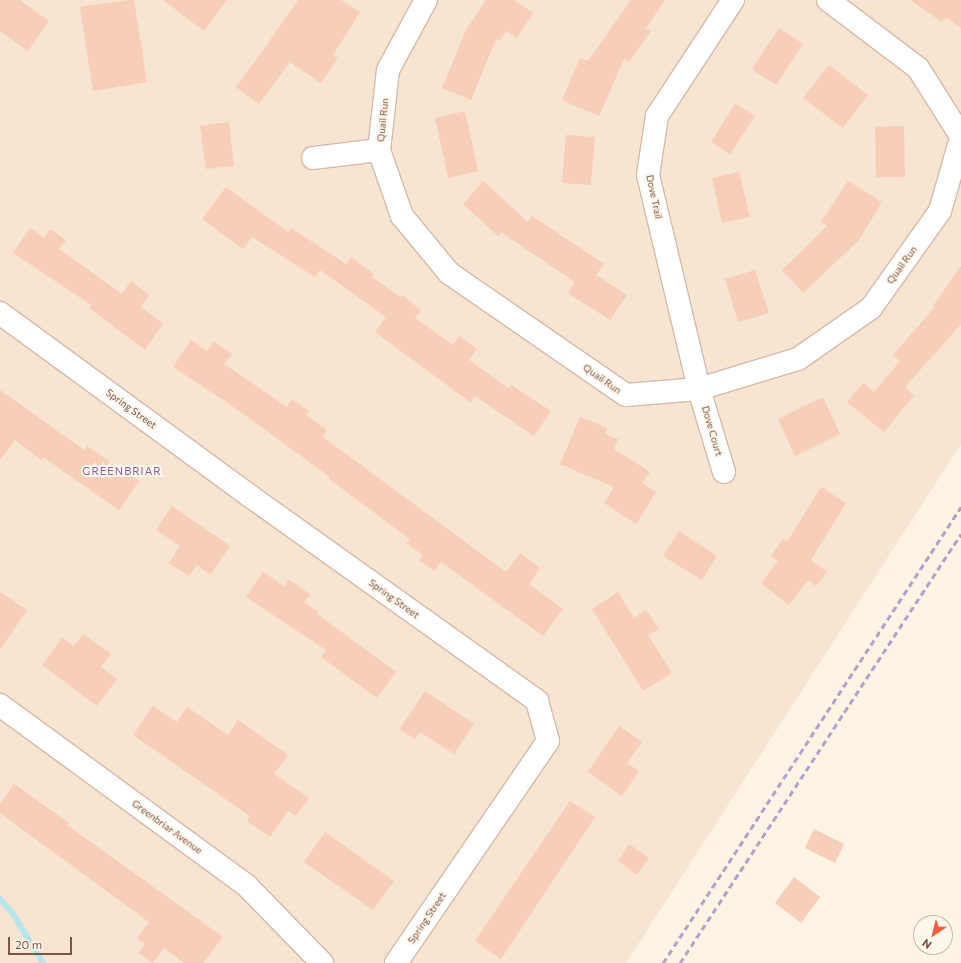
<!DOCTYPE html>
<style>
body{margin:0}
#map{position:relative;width:961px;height:963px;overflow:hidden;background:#fff3e4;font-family:Commissioner,sans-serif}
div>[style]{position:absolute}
.residential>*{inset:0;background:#f7e4d1}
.stream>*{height:6px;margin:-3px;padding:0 3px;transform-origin:3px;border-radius:3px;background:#b6e6eb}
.building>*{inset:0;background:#f7ceb8}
.roads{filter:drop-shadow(1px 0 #d4bbab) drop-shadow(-1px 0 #d4bbab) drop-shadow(0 1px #d4bbab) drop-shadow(0 -1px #d4bbab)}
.street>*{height:22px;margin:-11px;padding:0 11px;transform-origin:11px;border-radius:11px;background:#fff}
.rail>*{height:3px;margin-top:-1.5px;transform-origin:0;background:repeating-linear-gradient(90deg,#b4a0ca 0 6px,transparent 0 10px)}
span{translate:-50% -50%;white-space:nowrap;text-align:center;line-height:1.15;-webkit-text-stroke:4px #fff7ec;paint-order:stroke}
.street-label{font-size:10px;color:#7a5646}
.neighbourhood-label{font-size:11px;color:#86619e;letter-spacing:1px}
.north{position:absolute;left:913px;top:915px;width:40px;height:40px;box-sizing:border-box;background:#fff7ec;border:1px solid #cab7aa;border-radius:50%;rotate:215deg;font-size:11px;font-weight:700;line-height:16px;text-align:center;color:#7a5646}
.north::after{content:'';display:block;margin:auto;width:14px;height:18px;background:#f55b3c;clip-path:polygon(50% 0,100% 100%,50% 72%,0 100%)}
.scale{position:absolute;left:8px;top:937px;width:64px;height:18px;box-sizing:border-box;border:2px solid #7a5646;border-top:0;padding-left:5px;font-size:12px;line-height:14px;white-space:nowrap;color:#7a5646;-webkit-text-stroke:3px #fff7ec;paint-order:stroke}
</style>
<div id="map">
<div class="residential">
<i style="clip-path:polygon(0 0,961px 0,961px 444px,626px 963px,0 963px)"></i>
</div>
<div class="stream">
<i style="left:0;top:899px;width:20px;rotate:49deg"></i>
<i style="left:13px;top:914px;width:57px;rotate:58.5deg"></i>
</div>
<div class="building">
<i style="clip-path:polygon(0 0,20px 0,49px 21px,28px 51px,0 31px)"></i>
<i style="clip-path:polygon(128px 0,134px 0,147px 82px,93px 91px,80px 7px)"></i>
<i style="clip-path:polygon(163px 0,227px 0,204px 31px)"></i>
<i style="clip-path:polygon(298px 0,341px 0,360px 12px,333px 55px,338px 58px,321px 83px,290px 62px,259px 104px,236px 87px,266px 46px)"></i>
<i style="clip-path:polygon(486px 0,514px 0,533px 13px,517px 38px,506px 31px,500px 41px,496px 39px,471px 100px,442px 88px,466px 30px)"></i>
<i style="clip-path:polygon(631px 0,665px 0,646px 28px,651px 31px,629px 62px,624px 59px,599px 116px,562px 100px,580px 58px,588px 61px)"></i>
<i style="clip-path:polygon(910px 0,961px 0,961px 28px,946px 17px,942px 22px)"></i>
<i style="clip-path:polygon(779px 28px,803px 44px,776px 85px,752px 69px)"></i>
<i style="clip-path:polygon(829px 65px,868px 95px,843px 128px,803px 98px)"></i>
<i style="clip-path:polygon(735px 104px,755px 116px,730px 154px,711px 142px)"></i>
<i style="clip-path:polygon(465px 111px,478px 171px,448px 178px,435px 118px)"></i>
<i style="clip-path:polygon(229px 122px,234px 166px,206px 169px,200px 126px)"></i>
<i style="clip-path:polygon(904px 126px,905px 177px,876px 177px,875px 127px)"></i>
<i style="clip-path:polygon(566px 135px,595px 137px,591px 185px,562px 183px)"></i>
<i style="clip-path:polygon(739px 172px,750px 217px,722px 223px,712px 178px)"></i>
<i style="clip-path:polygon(483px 181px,528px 222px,532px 216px,604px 264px,596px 275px,627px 295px,610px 320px,568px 293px,575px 282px,501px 232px,498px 236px,463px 204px)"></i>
<i style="clip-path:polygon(848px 181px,882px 202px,859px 240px,803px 293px,782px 270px,827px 226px,821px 222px)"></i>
<i style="clip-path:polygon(226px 187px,288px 232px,291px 228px,346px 264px,351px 257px,374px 274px,372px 277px,400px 297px,402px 295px,421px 310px,415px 318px,453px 345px,459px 336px,477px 349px,469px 360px,508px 388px,511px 385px,551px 411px,534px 436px,475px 396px,470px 402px,375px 332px,386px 317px,320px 270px,315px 277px,252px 237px,243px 249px,202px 219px)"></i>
<i style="clip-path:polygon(30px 228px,44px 238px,50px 229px,66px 240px,59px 249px,122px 294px,131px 281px,149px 295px,141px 307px,163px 324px,145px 350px,89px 308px,91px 305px,13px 253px)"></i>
<i style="clip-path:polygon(961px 266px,961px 324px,905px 387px,914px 395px,884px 432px,847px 402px,863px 383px,874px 392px,900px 361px,893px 355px,935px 307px,933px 306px)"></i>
<i style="clip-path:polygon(755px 270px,769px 313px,738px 322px,725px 279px)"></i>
<i style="clip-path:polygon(191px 340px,207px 351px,214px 342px,232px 354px,224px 364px,287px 407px,292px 399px,309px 411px,306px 415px,327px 430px,323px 437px,506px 572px,520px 553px,540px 568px,529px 584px,563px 609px,543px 636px,441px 562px,434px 571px,419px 560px,423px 555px,406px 543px,410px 539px,329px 479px,330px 477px,228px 403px,173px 367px)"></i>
<i style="clip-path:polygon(0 390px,84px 450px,87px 446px,139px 481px,119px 510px,43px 457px,41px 460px,15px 440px,0 460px)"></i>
<i style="clip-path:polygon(823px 397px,840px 434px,795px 456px,778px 419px)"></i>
<i style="clip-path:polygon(580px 417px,607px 428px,605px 434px,618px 439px,614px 449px,650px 472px,642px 483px,656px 492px,636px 524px,604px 503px,614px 487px,560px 464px)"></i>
<i style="clip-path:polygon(821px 487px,846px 503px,811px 560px,827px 572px,816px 586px,808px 580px,789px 605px,761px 583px,778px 561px,771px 556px,783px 539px,787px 542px)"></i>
<i style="clip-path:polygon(172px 506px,230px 546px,210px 575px,197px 565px,189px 576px,169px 563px,180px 546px,156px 530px)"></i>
<i style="clip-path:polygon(679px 531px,717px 556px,702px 580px,663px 556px)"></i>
<i style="clip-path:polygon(263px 572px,284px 586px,288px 579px,310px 594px,304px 602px,318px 612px,317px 614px,396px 672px,377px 698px,321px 657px,326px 650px,246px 597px)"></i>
<i style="clip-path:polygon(0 592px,27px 610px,0 650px)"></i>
<i style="clip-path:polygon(618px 592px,634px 618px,646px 610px,659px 629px,648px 635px,672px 673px,643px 691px,592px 609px)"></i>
<i style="clip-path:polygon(83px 634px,111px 654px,101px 667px,117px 679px,97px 706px,42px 665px,62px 638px,74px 646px)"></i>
<i style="clip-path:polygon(425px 691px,474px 724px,454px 754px,420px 732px,415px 739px,400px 729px)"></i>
<i style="clip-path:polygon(153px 706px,177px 722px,187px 707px,228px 735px,238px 720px,288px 755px,274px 774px,309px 798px,296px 816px,288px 811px,270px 837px,247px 821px,250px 816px,133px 735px)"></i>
<i style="clip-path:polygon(619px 726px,642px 742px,627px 763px,639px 771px,622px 796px,588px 772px)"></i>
<i style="clip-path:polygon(14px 784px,69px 823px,67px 825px,223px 937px,203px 963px,184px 963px,164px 948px,153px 963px,138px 953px,145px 944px,137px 938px,149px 922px,0 813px,0 804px)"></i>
<i style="clip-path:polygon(570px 801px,595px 817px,501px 959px,475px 941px)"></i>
<i style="clip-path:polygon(814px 829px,844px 844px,835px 863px,805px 848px)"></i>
<i style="clip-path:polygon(325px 832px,394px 881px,373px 910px,304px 862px)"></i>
<i style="clip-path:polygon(629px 844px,649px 858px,637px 875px,618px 861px)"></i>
<i style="clip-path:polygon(794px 877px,820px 897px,801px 923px,775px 903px)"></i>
</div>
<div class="roads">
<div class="street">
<i style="left:426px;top:0;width:80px;rotate:118.5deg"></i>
<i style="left:388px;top:70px;width:81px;rotate:96.4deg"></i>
<i style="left:379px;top:150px;width:70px;rotate:70.8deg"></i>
<i style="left:402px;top:216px;width:74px;rotate:50.5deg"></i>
<i style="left:449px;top:273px;width:215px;rotate:34.6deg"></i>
<i style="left:626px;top:395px;width:73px;rotate:-4.7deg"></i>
<i style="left:699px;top:389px;width:103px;rotate:-16.9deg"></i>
<i style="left:798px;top:359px;width:89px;rotate:-34.9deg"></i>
<i style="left:871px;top:308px;width:119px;rotate:-54.6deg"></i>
<i style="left:940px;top:211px;width:76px;rotate:-74deg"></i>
<i style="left:828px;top:0;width:113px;rotate:37.1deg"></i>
<i style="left:918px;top:68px;width:80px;rotate:57.7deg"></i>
<i style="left:313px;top:158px;width:66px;rotate:-6.9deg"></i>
<i style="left:0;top:313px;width:310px;rotate:36.2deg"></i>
<i style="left:250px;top:496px;width:353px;rotate:35.5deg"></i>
<i style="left:537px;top:701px;width:41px;rotate:74.6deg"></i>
<i style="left:548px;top:741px;width:269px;rotate:124.4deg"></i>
<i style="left:724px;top:472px;width:87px;rotate:-106.8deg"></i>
<i style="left:699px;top:389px;width:220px;rotate:-103.4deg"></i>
<i style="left:648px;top:175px;width:60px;rotate:-81.3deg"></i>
<i style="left:657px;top:116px;width:139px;rotate:-56.8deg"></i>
<i style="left:0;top:705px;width:305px;rotate:36.2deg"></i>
<i style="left:246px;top:885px;width:109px;rotate:45.7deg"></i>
</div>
</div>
<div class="rail">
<i style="left:663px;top:963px;width:545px;rotate:-56.84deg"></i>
<i style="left:680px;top:963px;width:513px;rotate:-56.77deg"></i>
</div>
<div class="street-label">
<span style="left:383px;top:120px;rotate:-84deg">Quail Run</span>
<span style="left:654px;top:197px;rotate:78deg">Dove Trail</span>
<span style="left:902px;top:265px;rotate:-54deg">Quail Run</span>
<span style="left:602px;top:379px;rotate:35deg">Quail Run</span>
<span style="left:131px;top:409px;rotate:36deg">Spring Street</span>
<span style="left:712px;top:431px;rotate:74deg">Dove Court</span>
<span style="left:394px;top:599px;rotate:36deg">Spring Street</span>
<span style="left:167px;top:827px;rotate:36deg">Greenbriar Avenue</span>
<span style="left:427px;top:918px;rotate:-56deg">Spring Street</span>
</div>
<div class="neighbourhood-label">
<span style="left:122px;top:471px">GREENBRIAR</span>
</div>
<div class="north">N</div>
<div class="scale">20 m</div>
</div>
